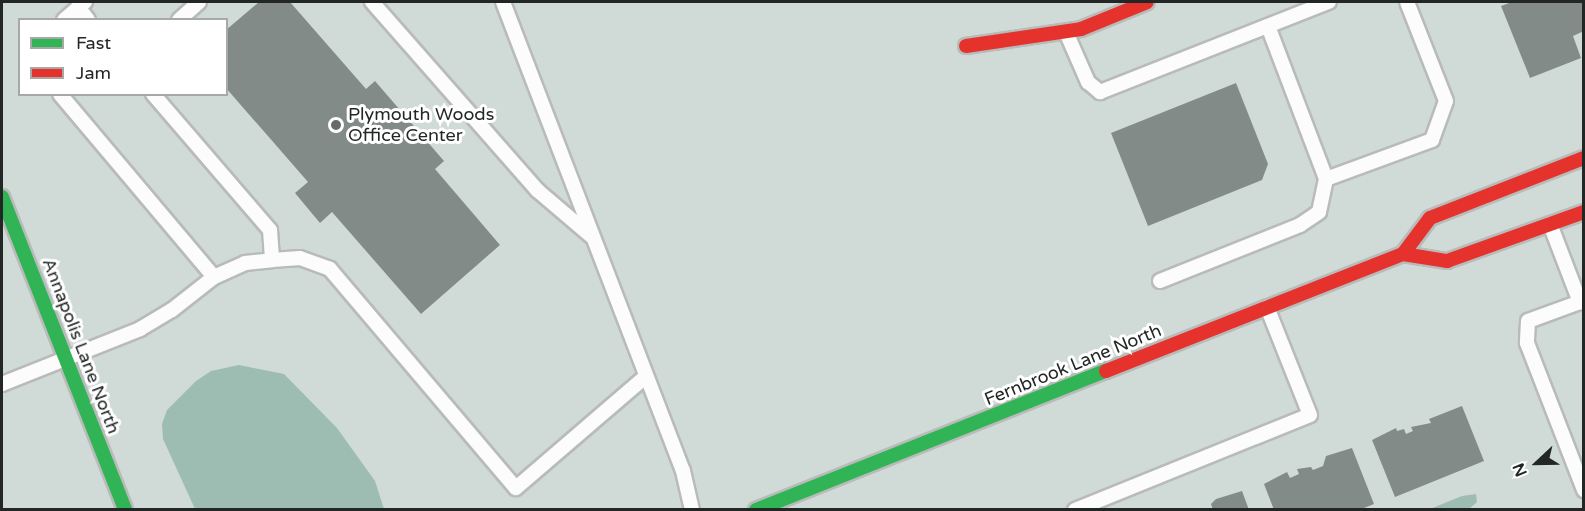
<!DOCTYPE html>
<style>
body{margin:0}
#map{position:relative;width:1585px;height:511px;overflow:hidden;background:#e4e8e6;font-family:"Varela Round",sans-serif}
div>[style]{position:absolute}
.built>*{inset:0;background:#d0dbd7}
.water>*{inset:0;background:#9ebdb2}
.building>*{inset:0;background:#828b87}
.roads{filter:drop-shadow(2px 0 #b9bbba) drop-shadow(-2px 0 #b9bbba) drop-shadow(0 2px #b9bbba) drop-shadow(0 -2px #b9bbba)}
.lane>*{height:14px;margin:-7px;padding:0 7px;transform-origin:7px;border-radius:7px;background:#fbfcfb}
.fast>*{height:14px;margin:-7px;padding:0 7px;transform-origin:7px;border-radius:7px;background:#30b455}
.jam>*{height:14px;margin:-7px;padding:0 7px;transform-origin:7px;border-radius:7px;background:#e5322d}
.dots>*{width:16px;height:16px;translate:-50% -50%;box-sizing:border-box;border:3px solid #fff;border-radius:50%}
span{translate:-50% -50%;white-space:nowrap;text-align:center;line-height:1.15;-webkit-text-stroke:6px #fff;paint-order:stroke}
.poi-label{font-size:18px;color:#222624}
.left{translate:0 -50%;text-align:left}
.street-label{font-size:18px;color:#222624}
.frame{position:absolute;inset:0;border:3px solid #222624;pointer-events:none}
.legend{position:absolute;left:18px;top:18px;width:210px;height:78px;box-sizing:border-box;background:#fff;border:2px solid #a7a8a7;margin:0;padding:8px 10px;list-style:none;font-size:18px;color:#222624}
.legend li{display:flex;align-items:center;gap:12px;height:30px}
.legend b{width:30px;border:2px solid #a7a8a7}
.north{position:absolute;left:1507px;top:433px;width:60px;height:60px;-webkit-text-stroke:4px #fff;paint-order:stroke;rotate:248deg;font-size:16px;font-weight:700;line-height:24px;text-align:center;color:#222624}
.north::after{content:'';display:block;margin:auto;width:21px;height:27px;background:#222624;clip-path:polygon(50% 0,100% 100%,50% 72%,0 100%)}
</style>
<div id="map">
<div class="built">
<i style="clip-path:polygon(evenodd,2px 2px,1583px 2px,1583px 509px,2px 509px,2px 2px,20px 20px,226px 20px,226px 94px,20px 94px,20px 20px)"></i>
</div>
<div class="water">
<i style="clip-path:polygon(239px 365px,284px 374px,337px 428px,375px 481px,384px 509px,195px 509px,163px 439px,162px 424px,167px 410px,196px 381px,211px 371px)"></i>
<i style="clip-path:polygon(1476px 494px,1477px 502px,1469px 509px,1430px 509px,1462px 496px)"></i>
</div>
<div class="building">
<i style="clip-path:polygon(259px 2px,290px 2px,366px 89px,375px 81px,444px 161px,435px 169px,500px 245px,421px 314px,332px 212px,320px 223px,295px 193px,308px 182px,226px 88px,226px 30px)"></i>
<i style="clip-path:polygon(1512px 2px,1584px 2px,1584px 31px,1573px 36px,1581px 58px,1530px 78px,1501px 6px)"></i>
<i style="clip-path:polygon(1236px 83px,1268px 164px,1262px 180px,1148px 226px,1111px 133px)"></i>
<i style="clip-path:polygon(1462px 406px,1484px 461px,1395px 497px,1372px 440px,1396px 428px,1397px 431px,1404px 429px,1406px 434px,1413px 431px,1411px 427px,1431px 423px,1429px 419px)"></i>
<i style="clip-path:polygon(1352px 448px,1374px 504px,1359px 510px,1274px 510px,1264px 484px,1287px 472px,1290px 478px,1299px 474px,1297px 469px,1311px 467px,1313px 470px,1323px 466px,1326px 456px)"></i>
<i style="clip-path:polygon(1242px 491px,1249px 510px,1213px 510px,1211px 504px,1216px 499px)"></i>
</div>
<div class="roads">
<div class="lane">
<i style="left:372px;top:2px;width:250px;rotate:48.7deg"></i>
<i style="left:537px;top:190px;width:71px;rotate:40.4deg"></i>
<i style="left:503px;top:2px;width:502px;rotate:69deg"></i>
<i style="left:683px;top:471px;width:40px;rotate:77deg"></i>
<i style="left:78px;top:7px;width:16px;rotate:52deg"></i>
<i style="left:64px;top:20px;width:28px;rotate:-41deg"></i>
<i style="left:179px;top:20px;width:27px;rotate:-42deg"></i>
<i style="left:1268px;top:26px;width:164px;rotate:69.2deg"></i>
<i style="left:1066px;top:32px;width:55px;rotate:66.3deg"></i>
<i style="left:1088px;top:82px;width:16px;rotate:40deg"></i>
<i style="left:1100px;top:92px;width:246px;rotate:-21.5deg"></i>
<i style="left:153px;top:94px;width:179px;rotate:49.3deg"></i>
<i style="left:270px;top:230px;width:30px;rotate:86deg"></i>
<i style="left:1550px;top:224px;width:84px;rotate:69deg"></i>
<i style="left:1580px;top:302px;width:55px;rotate:159.9deg"></i>
<i style="left:1528px;top:321px;width:22px;rotate:93deg"></i>
<i style="left:1527px;top:343px;width:158px;rotate:68.8deg"></i>
<i style="left:214px;top:277px;width:34px;rotate:-24deg"></i>
<i style="left:245px;top:263px;width:27px;rotate:-6deg"></i>
<i style="left:272px;top:260px;width:28px;rotate:-4deg"></i>
<i style="left:300px;top:258px;width:32px;rotate:20deg"></i>
<i style="left:330px;top:269px;width:287px;rotate:49.7deg"></i>
<i style="left:516px;top:488px;width:170px;rotate:-40.7deg"></i>
<i style="left:1160px;top:281px;width:151px;rotate:-21.8deg"></i>
<i style="left:1300px;top:225px;width:23px;rotate:-34deg"></i>
<i style="left:1319px;top:212px;width:34px;rotate:-78deg"></i>
<i style="left:1326px;top:179px;width:113px;rotate:-20.2deg"></i>
<i style="left:1432px;top:140px;width:41px;rotate:-70.3deg"></i>
<i style="left:1446px;top:101px;width:106px;rotate:-111.5deg"></i>
<i style="left:2px;top:384px;width:149px;rotate:-21.7deg"></i>
<i style="left:140px;top:329px;width:37px;rotate:-31deg"></i>
<i style="left:172px;top:310px;width:53px;rotate:-38.2deg"></i>
<i style="left:214px;top:277px;width:239px;rotate:-130.1deg"></i>
<i style="left:1075px;top:510px;width:253px;rotate:-22deg"></i>
<i style="left:1310px;top:415px;width:116px;rotate:-111.7deg"></i>
</div>
<div class="fast">
<i style="left:2px;top:197px;width:336px;rotate:68.5deg"></i>
<i style="left:756px;top:510px;width:377px;rotate:-21.7deg"></i>
</div>
<div class="jam">
<i style="left:966px;top:46px;width:116px;rotate:-8.4deg"></i>
<i style="left:1081px;top:29px;width:71px;rotate:-22.2deg"></i>
<i style="left:1403px;top:254px;width:45px;rotate:-53.1deg"></i>
<i style="left:1430px;top:218px;width:165px;rotate:-21.3deg"></i>
<i style="left:1106px;top:371px;width:319px;rotate:-21.5deg"></i>
<i style="left:1403px;top:254px;width:45px;rotate:9deg"></i>
<i style="left:1447px;top:261px;width:145px;rotate:-19.7deg"></i>
</div>
</div>
<div class="dots">
<i style="left:336px;top:125px;background:#666a68"></i>
</div>
<div class="poi-label">
<span class="left" style="left:348px;top:125px">Plymouth Woods<br>Office Center</span>
</div>
<div class="street-label">
<span style="left:81px;top:346px;rotate:69deg">Annapolis Lane North</span>
<span style="left:1073px;top:365px;rotate:-22deg">Fernbrook Lane North</span>
</div>
<div class="frame"></div>
<ul class="legend">
<li><b style="height:8px;background:#30b455"></b>Fast</li>
<li><b style="height:8px;background:#e5322d"></b>Jam</li>
</ul>
<div class="north">N</div>
</div>
